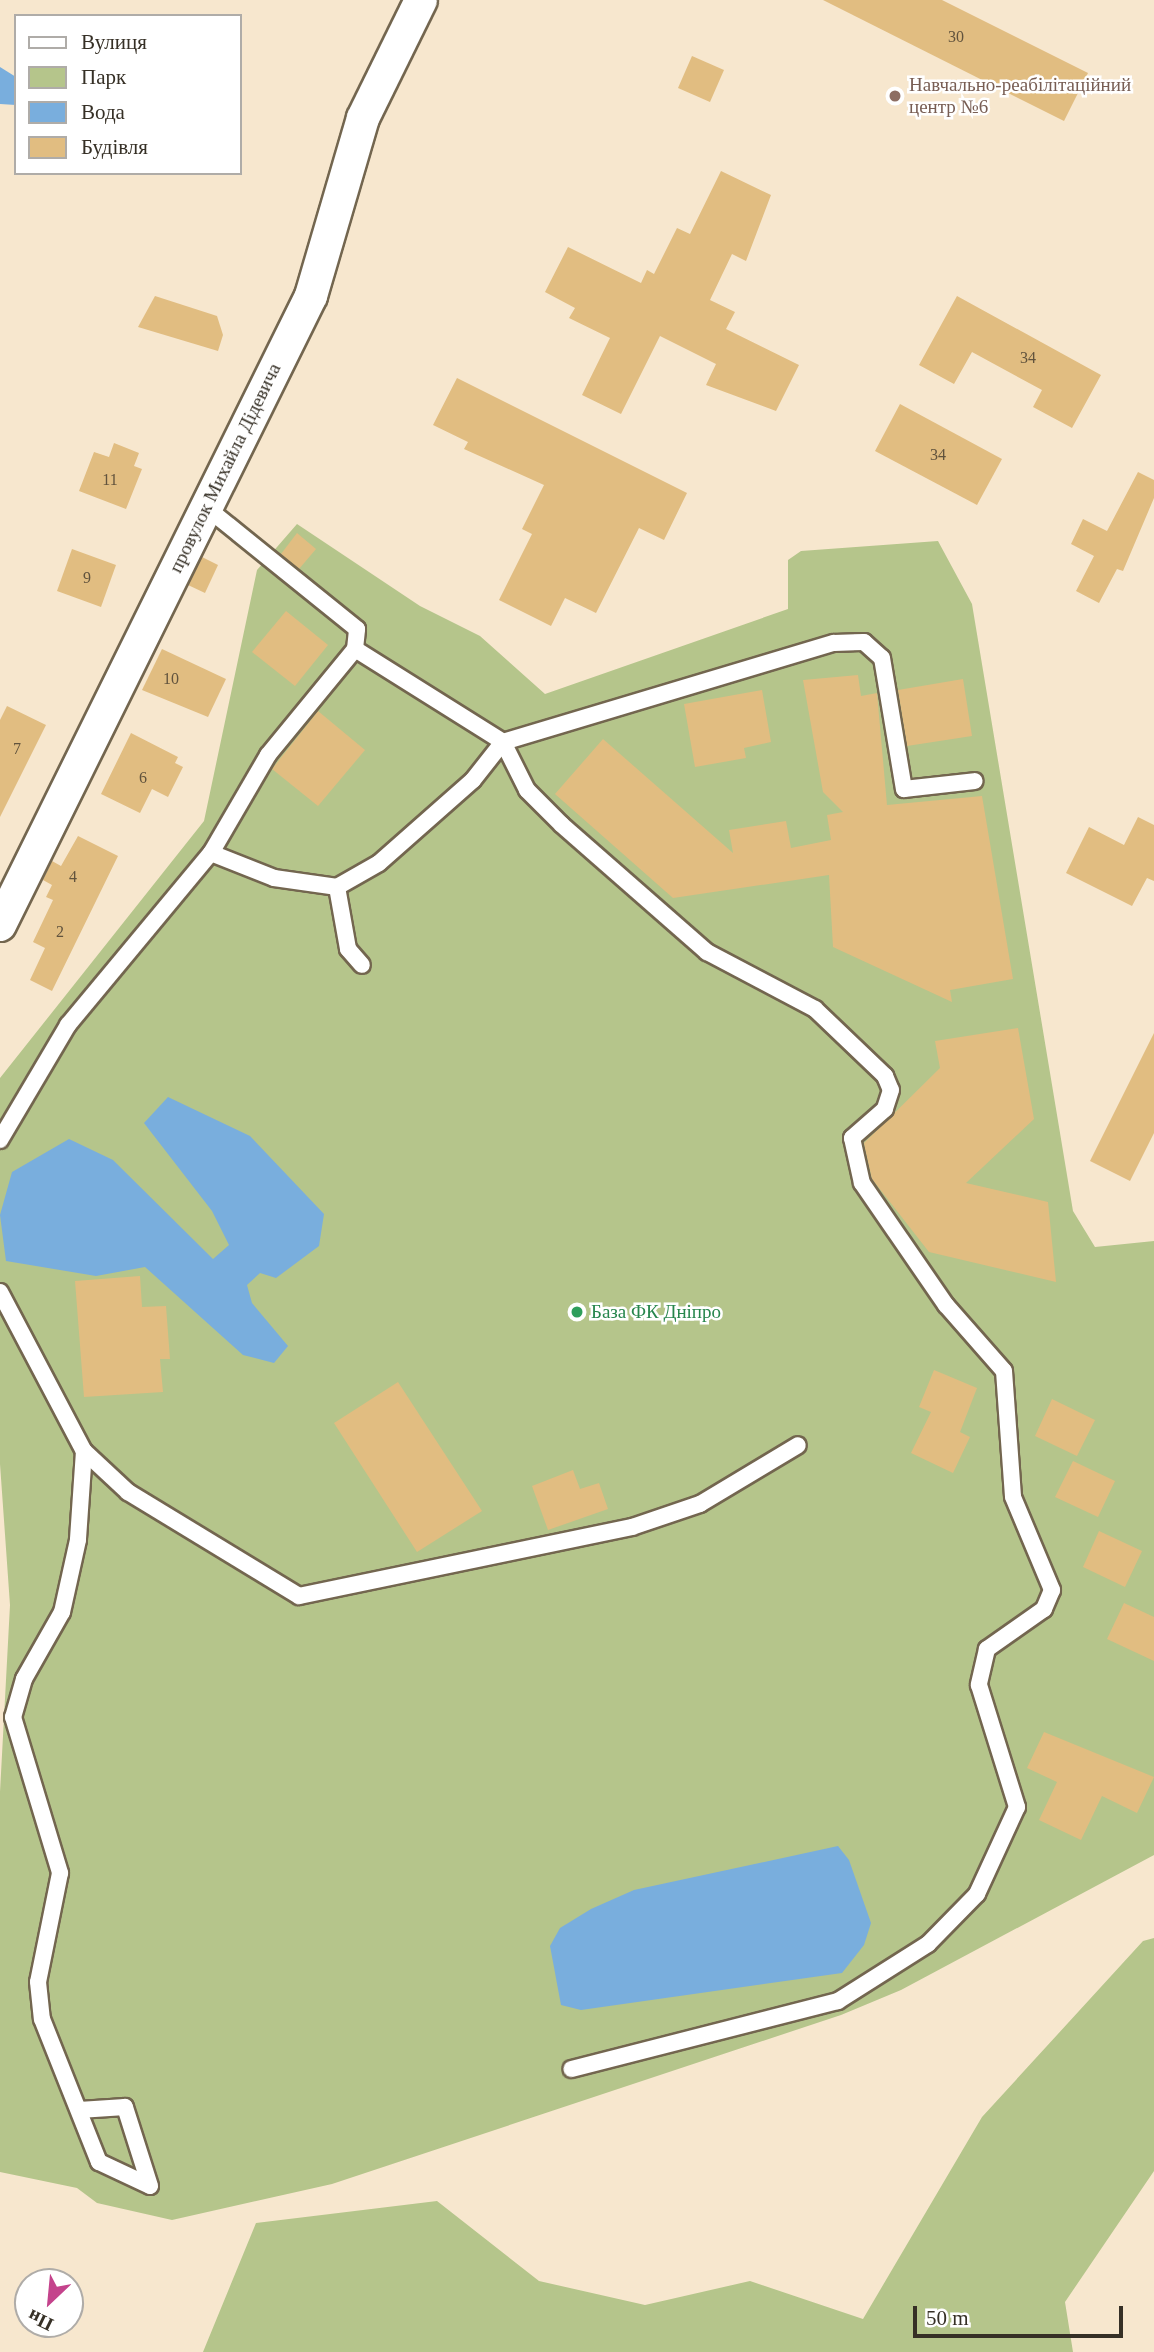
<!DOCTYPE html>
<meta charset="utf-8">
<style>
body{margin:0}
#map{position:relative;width:1154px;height:2352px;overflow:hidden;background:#f7e7ce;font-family:"Times New Roman",serif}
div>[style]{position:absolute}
.green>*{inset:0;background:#b5c58b}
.water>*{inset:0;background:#79aedd}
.building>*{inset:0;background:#e1bd81}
.roads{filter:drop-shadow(2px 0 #73664f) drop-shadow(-2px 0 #73664f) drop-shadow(0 2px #73664f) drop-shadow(0 -2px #73664f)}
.service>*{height:16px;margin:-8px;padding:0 8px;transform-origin:8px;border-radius:8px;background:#fff}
.minor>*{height:32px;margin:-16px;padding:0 16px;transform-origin:16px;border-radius:16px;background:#fff}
.dots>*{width:19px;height:19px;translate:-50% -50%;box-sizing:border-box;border:4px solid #fff;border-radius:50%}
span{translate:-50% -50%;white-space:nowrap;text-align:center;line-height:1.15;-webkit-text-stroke:5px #fff;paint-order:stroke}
.number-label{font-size:16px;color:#61533d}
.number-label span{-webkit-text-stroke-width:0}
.education-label{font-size:19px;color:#785e54}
.left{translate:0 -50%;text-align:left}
.street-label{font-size:19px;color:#363026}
.leisure-label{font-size:19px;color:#27864d}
.legend{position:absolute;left:14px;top:14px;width:228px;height:161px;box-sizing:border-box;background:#fff;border:2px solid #afaca8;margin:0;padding:9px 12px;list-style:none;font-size:21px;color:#363026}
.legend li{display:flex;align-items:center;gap:14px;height:35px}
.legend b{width:35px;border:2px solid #afaca8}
.north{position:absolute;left:14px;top:2268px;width:70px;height:70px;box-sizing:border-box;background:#fff;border:2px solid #afaca8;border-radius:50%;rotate:206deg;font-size:19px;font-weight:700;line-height:28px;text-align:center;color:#363026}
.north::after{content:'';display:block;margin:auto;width:24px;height:32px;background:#c4438c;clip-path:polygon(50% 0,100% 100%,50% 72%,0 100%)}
.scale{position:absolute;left:913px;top:2306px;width:210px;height:32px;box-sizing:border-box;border:4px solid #363026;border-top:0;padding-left:9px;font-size:21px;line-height:24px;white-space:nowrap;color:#363026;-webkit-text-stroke:5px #fff;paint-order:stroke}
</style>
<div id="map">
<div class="green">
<i style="clip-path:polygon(297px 524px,420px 606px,480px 636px,545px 694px,788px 609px,788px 560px,801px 551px,938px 541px,972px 604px,1073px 1211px,1095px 1247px,1154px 1241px,1154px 1855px,901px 1990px,841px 2015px,332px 2184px,172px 2220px,97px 2203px,77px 2188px,0 2172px,0 1792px,10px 1605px,0 1464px,0 1078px,204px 821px,257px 570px)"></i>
<i style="clip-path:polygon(1154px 1938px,1154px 2171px,1065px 2302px,1073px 2352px,203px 2352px,256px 2223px,437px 2201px,539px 2281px,645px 2305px,750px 2281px,863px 2319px,982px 2117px,1143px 1941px)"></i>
</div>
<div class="water">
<i style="clip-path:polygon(0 67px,16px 77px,16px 105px,0 104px)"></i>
<i style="clip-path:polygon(168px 1097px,250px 1136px,324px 1214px,319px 1246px,276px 1278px,260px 1273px,247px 1285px,252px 1303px,288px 1346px,274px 1363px,243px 1355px,145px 1267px,96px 1276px,6px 1261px,0 1215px,12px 1172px,69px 1139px,113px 1160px,213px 1259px,229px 1245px,212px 1211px,144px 1123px)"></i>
<i style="clip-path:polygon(838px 1846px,849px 1860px,871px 1923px,864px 1945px,842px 1973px,581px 2010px,561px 2005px,550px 1946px,560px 1928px,591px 1909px,634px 1890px)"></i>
</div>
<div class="building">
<i style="clip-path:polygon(823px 0,942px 0,1088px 73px,1064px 121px)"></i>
<i style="clip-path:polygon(692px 56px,724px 70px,710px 102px,678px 88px)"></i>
<i style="clip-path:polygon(721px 171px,771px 195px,746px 261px,732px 254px,710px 300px,735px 312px,726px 329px,799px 365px,776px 411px,706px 385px,716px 364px,660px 336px,621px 414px,582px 395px,610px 338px,569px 318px,575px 308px,545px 292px,568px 247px,641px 283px,647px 270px,654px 274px,677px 228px,690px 234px)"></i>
<i style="clip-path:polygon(155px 296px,217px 316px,223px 335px,218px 351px,138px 327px)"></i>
<i style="clip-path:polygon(957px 296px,1101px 375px,1072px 428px,1033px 407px,1042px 390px,972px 352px,954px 384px,919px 365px)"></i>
<i style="clip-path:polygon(457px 378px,687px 493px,664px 540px,639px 528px,596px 613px,565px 598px,551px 626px,499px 600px,532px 534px,522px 529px,544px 485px,464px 449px,468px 442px,433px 425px)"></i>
<i style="clip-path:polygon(900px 404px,1002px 459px,977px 505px,875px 451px)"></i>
<i style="clip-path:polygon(114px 443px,139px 453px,134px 466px,142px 469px,126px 509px,79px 491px,94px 452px,109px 457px)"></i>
<i style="clip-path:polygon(1138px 472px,1154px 480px,1154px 498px,1123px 571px,1117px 569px,1099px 603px,1076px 591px,1094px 556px,1071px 544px,1083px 519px,1107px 531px)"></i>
<i style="clip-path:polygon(297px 533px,316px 549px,299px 569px,281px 554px)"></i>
<i style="clip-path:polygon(72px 549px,116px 565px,101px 607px,57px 591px)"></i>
<i style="clip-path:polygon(202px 557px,218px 565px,205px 593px,188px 585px)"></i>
<i style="clip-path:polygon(286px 611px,328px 645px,295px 686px,252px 652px)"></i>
<i style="clip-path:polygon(162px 649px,226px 679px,208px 717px,142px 690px)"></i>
<i style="clip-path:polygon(858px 675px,861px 696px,877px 693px,887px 805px,982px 796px,1013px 979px,950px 990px,952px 1002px,833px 947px,829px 875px,673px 898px,555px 794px,603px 739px,733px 853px,729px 830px,786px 821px,791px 848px,831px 840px,827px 815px,843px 812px,823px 792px,803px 680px)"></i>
<i style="clip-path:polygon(963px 679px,972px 736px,907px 746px,898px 690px)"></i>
<i style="clip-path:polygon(762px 690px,771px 742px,744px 748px,746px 758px,695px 767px,684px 704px)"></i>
<i style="clip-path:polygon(7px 706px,46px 725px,0 817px,0 720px)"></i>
<i style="clip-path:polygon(318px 711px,365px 750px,318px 806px,272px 769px)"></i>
<i style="clip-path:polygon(131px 733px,178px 757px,175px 763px,183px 767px,168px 797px,152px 789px,140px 813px,101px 794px)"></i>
<i style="clip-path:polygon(1138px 817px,1154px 825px,1154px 881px,1147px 878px,1132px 906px,1066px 873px,1089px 827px,1124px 845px)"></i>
<i style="clip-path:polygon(78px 836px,118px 856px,52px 991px,30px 980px,45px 948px,33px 942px,53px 900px,46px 897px,52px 885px,43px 880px,52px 861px,61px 866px)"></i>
<i style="clip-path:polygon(1018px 1028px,1034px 1119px,966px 1183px,1048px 1202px,1056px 1282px,929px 1252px,872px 1179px,865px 1149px,864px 1143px,940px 1068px,935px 1041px)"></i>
<i style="clip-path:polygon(1154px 1033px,1154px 1133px,1130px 1181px,1090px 1161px)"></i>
<i style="clip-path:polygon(140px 1276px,142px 1307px,166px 1306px,170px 1359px,160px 1359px,163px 1392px,84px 1397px,75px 1281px)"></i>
<i style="clip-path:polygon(934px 1370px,977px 1388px,960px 1432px,970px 1437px,953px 1473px,911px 1453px,931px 1412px,919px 1407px)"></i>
<i style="clip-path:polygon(398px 1382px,482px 1511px,417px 1552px,334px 1423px)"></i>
<i style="clip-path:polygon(1052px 1399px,1095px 1420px,1077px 1456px,1035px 1436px)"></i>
<i style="clip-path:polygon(1073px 1461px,1115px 1481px,1098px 1517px,1055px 1497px)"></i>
<i style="clip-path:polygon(573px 1470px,580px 1489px,599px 1483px,608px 1509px,548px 1530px,532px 1486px)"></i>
<i style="clip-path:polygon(1099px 1531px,1142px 1551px,1125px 1587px,1083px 1567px)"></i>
<i style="clip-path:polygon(1124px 1603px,1154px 1617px,1154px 1661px,1107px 1639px)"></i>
<i style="clip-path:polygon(1044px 1732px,1154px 1777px,1137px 1813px,1102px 1796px,1081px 1840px,1039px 1820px,1057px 1782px,1027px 1768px)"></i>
</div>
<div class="roads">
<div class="service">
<i style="left:355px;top:649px;width:175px;rotate:32.1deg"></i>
<i style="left:503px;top:742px;width:345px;rotate:-16.7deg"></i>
<i style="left:834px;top:643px;width:30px;rotate:-2deg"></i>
<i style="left:864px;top:642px;width:24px;rotate:42deg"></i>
<i style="left:882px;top:658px;width:133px;rotate:80.5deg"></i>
<i style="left:904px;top:789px;width:71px;rotate:-6.4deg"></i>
<i style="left:211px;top:853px;width:68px;rotate:21.6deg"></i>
<i style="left:274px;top:878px;width:64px;rotate:8.1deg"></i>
<i style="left:337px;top:887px;width:48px;rotate:-29.7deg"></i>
<i style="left:379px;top:863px;width:125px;rotate:-41.4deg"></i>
<i style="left:473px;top:780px;width:48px;rotate:-51.7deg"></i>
<i style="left:503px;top:742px;width:54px;rotate:63.4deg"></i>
<i style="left:527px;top:790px;width:49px;rotate:45deg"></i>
<i style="left:562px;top:825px;width:193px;rotate:41.2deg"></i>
<i style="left:707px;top:952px;width:122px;rotate:27.8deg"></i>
<i style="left:815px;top:1009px;width:97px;rotate:43.7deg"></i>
<i style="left:885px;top:1076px;width:15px;rotate:67deg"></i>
<i style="left:891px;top:1090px;width:20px;rotate:108deg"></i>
<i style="left:885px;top:1109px;width:44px;rotate:138.7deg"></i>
<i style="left:852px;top:1138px;width:46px;rotate:77.5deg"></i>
<i style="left:862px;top:1183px;width:148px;rotate:55.5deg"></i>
<i style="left:946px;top:1305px;width:88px;rotate:48.7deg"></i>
<i style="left:1004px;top:1371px;width:126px;rotate:85.9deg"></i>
<i style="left:1013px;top:1497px;width:101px;rotate:67.2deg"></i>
<i style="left:1052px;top:1590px;width:21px;rotate:113deg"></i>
<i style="left:1044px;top:1609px;width:70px;rotate:144.9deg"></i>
<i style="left:987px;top:1649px;width:37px;rotate:103deg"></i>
<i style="left:979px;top:1685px;width:128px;rotate:72.7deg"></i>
<i style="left:1017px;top:1807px;width:96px;rotate:114.7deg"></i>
<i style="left:977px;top:1894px;width:70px;rotate:134.4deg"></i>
<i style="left:928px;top:1944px;width:107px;rotate:147.7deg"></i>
<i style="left:838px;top:2001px;width:275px;rotate:165.7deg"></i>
<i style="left:337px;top:887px;width:63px;rotate:79.9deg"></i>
<i style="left:348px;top:949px;width:21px;rotate:49deg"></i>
<i style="left:0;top:1140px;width:134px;rotate:-59.4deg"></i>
<i style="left:68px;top:1025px;width:224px;rotate:-50.3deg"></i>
<i style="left:211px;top:853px;width:113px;rotate:-59.8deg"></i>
<i style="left:268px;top:755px;width:137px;rotate:-50.6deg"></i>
<i style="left:355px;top:649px;width:20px;rotate:-84deg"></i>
<i style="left:357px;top:629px;width:194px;rotate:-141.1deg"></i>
<i style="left:0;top:1292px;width:180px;rotate:62.2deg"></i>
<i style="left:84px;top:1451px;width:89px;rotate:93.9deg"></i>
<i style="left:78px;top:1540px;width:74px;rotate:102.5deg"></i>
<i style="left:62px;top:1612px;width:77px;rotate:119.6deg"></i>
<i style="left:24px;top:1679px;width:40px;rotate:106deg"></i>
<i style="left:13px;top:1717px;width:163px;rotate:73.2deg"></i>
<i style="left:60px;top:1873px;width:111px;rotate:101.4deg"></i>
<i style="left:38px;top:1982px;width:37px;rotate:84deg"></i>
<i style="left:42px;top:2019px;width:154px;rotate:68.3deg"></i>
<i style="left:99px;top:2162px;width:56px;rotate:25.2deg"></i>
<i style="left:150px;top:2186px;width:83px;rotate:-107.6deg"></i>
<i style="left:125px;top:2107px;width:46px;rotate:176.3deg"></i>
<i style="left:84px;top:1451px;width:60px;rotate:43deg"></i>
<i style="left:128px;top:1492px;width:200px;rotate:31.3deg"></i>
<i style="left:299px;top:1596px;width:340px;rotate:-11.7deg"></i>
<i style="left:632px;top:1527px;width:72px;rotate:-18.7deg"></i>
<i style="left:700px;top:1504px;width:114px;rotate:-31deg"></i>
</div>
<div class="minor">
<i style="left:0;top:925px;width:702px;rotate:-63.69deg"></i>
<i style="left:311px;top:296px;width:185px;rotate:-73.7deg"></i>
<i style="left:363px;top:118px;width:131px;rotate:-63.8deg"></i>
</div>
</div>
<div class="dots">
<i style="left:895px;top:96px;background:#8d6e63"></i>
<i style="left:577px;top:1312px;background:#2e9e5b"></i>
</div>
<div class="number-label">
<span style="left:956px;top:37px">30</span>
<span style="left:1028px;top:358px">34</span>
<span style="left:938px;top:455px">34</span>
<span style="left:110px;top:480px">11</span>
<span style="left:87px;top:578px">9</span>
<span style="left:171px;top:679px">10</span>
<span style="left:17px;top:749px">7</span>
<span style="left:143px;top:778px">6</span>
<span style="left:73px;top:877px">4</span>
<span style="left:60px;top:932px">2</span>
</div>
<div class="education-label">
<span class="left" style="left:909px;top:96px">Навчально-реабілітаційний<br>центр №6</span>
</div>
<div class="street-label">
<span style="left:225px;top:468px;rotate:-64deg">провулок Михайла Дідевича</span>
</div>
<div class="leisure-label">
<span class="left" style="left:591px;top:1312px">База ФК Дніпро</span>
</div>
<ul class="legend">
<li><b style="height:9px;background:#fff"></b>Вулиця</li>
<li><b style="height:19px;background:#b5c58b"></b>Парк</li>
<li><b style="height:19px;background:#79aedd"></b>Вода</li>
<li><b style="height:19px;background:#e1bd81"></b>Будівля</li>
</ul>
<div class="north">Пн</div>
<div class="scale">50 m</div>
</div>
